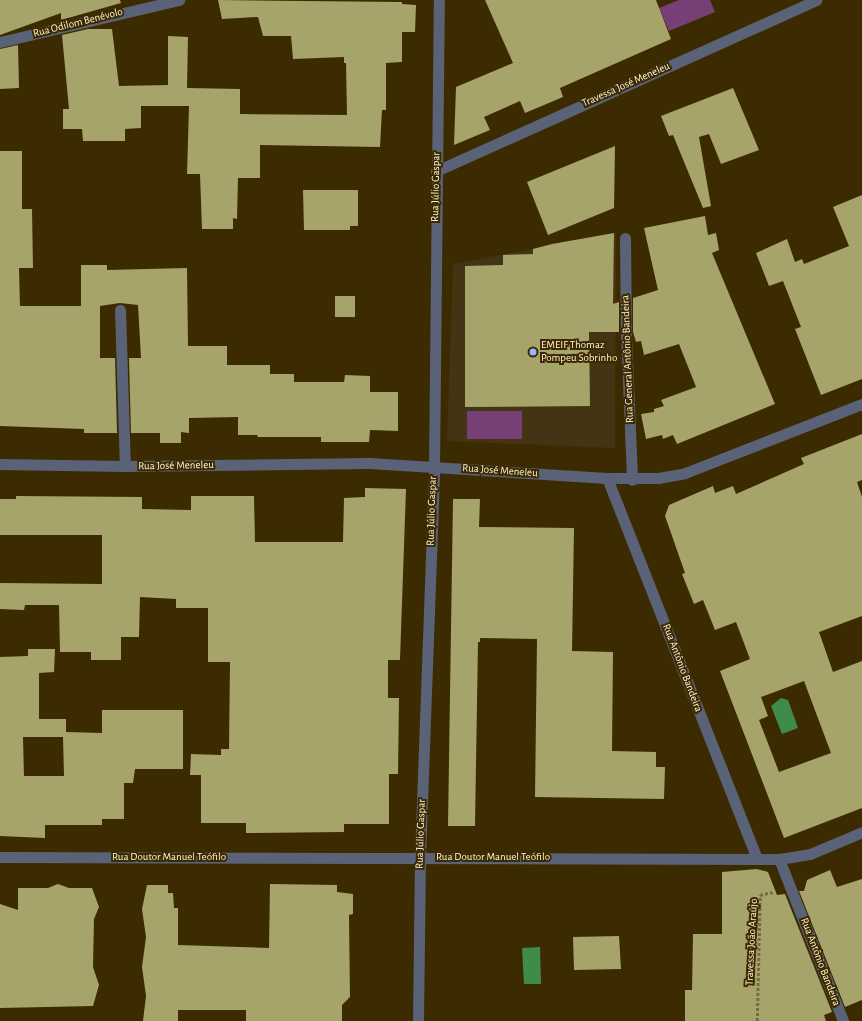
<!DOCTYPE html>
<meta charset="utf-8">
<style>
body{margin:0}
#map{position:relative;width:862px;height:1021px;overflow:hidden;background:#3c2b00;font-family:"Alegreya Sans",sans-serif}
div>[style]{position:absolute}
.built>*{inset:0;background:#433513}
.green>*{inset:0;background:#764076}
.water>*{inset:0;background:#3e8b4a}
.building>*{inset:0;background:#a6a46a}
.path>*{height:2.5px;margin-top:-1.25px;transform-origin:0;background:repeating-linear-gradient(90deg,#796943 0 3px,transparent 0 5px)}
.minor>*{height:11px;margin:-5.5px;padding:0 5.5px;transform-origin:5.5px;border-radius:5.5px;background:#596277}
.dots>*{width:11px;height:11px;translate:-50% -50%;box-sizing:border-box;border:2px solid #3c2b00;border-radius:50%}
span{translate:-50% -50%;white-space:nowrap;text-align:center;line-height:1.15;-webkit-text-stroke:4px #3c2b00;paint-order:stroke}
.street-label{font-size:11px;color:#fff2d6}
.poi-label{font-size:11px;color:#fff2d6}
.left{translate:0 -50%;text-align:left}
</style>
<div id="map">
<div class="built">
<i style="clip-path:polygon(616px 233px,615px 448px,447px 441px,453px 264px)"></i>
</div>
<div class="green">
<i style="clip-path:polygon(679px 0,710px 0,715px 12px,669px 31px,659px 8px)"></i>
<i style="clip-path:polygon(467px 411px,522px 411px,522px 439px,467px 439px)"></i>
</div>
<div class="water">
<i style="clip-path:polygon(781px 698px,788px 700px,798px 728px,782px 734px,771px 706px)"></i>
<i style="clip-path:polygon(540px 947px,541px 984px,524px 984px,522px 948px)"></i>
</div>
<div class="building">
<i style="clip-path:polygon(0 0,120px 0,121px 3px,61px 20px,61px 13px,0 35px)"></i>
<i style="clip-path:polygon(218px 0,402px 2px,402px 4px,416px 5px,415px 32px,402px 32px,402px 62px,386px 63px,386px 110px,382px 110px,380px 147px,260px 145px,260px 178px,238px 178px,237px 219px,233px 218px,233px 229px,202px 229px,200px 174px,187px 174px,189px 106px,141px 106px,141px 128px,125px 129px,125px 141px,83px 141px,82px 129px,63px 129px,63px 109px,69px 109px,62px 35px,88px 29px,112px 29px,119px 86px,168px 85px,168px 36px,188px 37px,187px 88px,240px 89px,240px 114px,347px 115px,346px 63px,344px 63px,344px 57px,293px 59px,291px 36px,263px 36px,258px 17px,222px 19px)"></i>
<i style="clip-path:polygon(485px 0,656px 0,671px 39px,560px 88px,563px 97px,525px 113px,520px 101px,484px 117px,490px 130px,454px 145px,456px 87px,513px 63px)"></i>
<i style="clip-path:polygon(18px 45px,19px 88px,0 89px,0 49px)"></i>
<i style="clip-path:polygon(733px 88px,759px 150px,721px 164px,709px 134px,699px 137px,711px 206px,703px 208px,673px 135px,669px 136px,661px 116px)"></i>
<i style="clip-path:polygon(615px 146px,614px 208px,548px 235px,527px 182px)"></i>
<i style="clip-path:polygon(0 151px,22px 151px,22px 209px,32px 209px,33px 268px,19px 268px,20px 306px,81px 306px,81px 265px,107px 265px,107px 270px,187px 268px,188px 346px,227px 346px,227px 365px,270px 365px,270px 374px,294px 374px,294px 382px,344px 382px,345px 375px,370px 376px,370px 392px,398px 392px,398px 431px,370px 430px,369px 442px,321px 442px,321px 437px,258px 437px,257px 435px,238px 435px,238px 417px,189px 418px,189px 433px,181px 432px,181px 443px,160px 443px,160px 433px,131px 433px,129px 358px,141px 358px,138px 305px,120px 303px,100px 306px,100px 358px,115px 358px,117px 433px,84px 433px,84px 429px,0 426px)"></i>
<i style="clip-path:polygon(303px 190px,358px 190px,358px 226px,350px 226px,350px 230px,304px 230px)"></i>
<i style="clip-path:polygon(862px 195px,862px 379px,821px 395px,795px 329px,801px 327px,783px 281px,769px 286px,756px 253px,787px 239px,795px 262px,802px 259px,804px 264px,849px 246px,833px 207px)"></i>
<i style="clip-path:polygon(705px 216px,708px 235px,716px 233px,719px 250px,712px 253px,775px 404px,677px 444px,673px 435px,663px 439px,662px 435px,646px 439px,641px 414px,654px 412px,654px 409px,664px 406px,661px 400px,696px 387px,679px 344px,644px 355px,641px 341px,636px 342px,633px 332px,633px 298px,658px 290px,644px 228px)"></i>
<i style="clip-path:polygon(614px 233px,613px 304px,619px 302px,619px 332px,589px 332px,590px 406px,465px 407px,465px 266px,503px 265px,503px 255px,533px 254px,533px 249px,552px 244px)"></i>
<i style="clip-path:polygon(335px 296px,355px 296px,355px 317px,335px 317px)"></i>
<i style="clip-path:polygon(evenodd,862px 434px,862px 480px,857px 482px,862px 497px,862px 616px,819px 632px,833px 672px,862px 661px,862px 808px,784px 838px,720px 671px,750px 659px,736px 622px,715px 630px,703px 600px,694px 604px,682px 574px,685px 573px,665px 516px,669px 505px,713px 486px,715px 493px,733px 486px,736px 494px,804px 464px,801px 458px,862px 434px,804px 681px,831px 753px,779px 772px,759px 720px,768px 716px,761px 697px,804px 681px)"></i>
<i style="clip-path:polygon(365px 488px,406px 489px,400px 660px,388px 660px,388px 698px,399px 698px,398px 774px,389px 774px,389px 824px,344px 824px,344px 832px,246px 833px,246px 823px,201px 823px,201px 775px,190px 775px,191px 754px,221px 755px,221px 749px,229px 749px,230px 662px,208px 662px,208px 608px,176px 608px,176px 599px,140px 597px,139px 637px,121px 637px,121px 660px,91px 660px,91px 652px,60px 652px,59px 605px,25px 605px,24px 610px,0 609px,0 583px,102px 584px,102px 535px,0 535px,0 499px,16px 499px,16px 496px,142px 497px,142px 509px,191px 510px,191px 496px,254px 496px,255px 542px,343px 542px,344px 498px,365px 497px)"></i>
<i style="clip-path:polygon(453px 499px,480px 499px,479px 527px,574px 528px,572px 651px,613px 652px,612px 751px,656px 752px,656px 767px,665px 767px,664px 799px,535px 797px,537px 639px,480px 638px,480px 642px,478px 642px,475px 826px,448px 826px)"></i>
<i style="clip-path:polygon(evenodd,28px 649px,55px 649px,54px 672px,39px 673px,39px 719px,66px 719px,66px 732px,102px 733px,102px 710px,183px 710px,183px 769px,135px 769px,133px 783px,124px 783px,124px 819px,102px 819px,102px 825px,45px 825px,45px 838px,0 836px,0 657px,28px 656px,28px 649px,23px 737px,63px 737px,64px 776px,24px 776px,23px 737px)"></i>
<i style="clip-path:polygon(757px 869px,768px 872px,777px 895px,785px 894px,832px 1012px,824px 1015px,826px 1021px,685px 1021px,685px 990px,692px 990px,693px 934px,722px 934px,722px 872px)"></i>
<i style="clip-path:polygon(830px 870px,837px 887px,862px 879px,862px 1000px,845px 1007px,799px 891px,804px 891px,807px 880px)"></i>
<i style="clip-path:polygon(58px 884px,69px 888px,92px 888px,99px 907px,94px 919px,93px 967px,99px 985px,93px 1006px,0 1008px,0 904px,18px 910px,18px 888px,48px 888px)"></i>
<i style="clip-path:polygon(270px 884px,337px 885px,337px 892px,353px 894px,353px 914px,349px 915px,350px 997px,342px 1005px,342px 1021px,246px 1021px,246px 1010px,178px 1010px,178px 1021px,143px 1021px,146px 996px,142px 967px,146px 937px,142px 909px,147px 885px,168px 885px,168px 893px,173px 893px,174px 908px,178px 908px,178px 945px,269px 948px)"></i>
<i style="clip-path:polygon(619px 936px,621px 969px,574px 970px,573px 937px)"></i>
</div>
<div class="path">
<i style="left:757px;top:1021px;width:126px;rotate:-88.6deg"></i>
<i style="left:760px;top:895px;width:13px;rotate:-13deg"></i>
</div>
<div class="minor">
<i style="left:0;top:42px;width:184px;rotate:-13.2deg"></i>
<i style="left:436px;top:171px;width:417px;rotate:-24.2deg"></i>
<i style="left:625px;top:238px;width:96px;rotate:89.4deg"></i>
<i style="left:626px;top:334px;width:146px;rotate:87.6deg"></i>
<i style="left:120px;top:310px;width:156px;rotate:88.2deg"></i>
<i style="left:0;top:464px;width:125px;rotate:0.9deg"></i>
<i style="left:125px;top:466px;width:244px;rotate:-0.7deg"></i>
<i style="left:369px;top:463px;width:238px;rotate:3.6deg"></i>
<i style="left:607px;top:478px;width:51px"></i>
<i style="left:658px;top:478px;width:27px;rotate:-10deg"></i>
<i style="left:685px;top:473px;width:190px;rotate:-21.3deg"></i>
<i style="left:607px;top:478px;width:409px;rotate:68.5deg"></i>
<i style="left:0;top:857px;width:779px;rotate:0.15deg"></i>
<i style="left:779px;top:859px;width:31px;rotate:-9deg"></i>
<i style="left:810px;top:854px;width:56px;rotate:-22.9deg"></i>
<i style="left:779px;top:859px;width:174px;rotate:68.4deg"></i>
<i style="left:418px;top:1021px;width:164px;rotate:-89.3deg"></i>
<i style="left:420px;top:857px;width:391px;rotate:-87.9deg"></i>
<i style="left:434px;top:466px;width:466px;rotate:-89.4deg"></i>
</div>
<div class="dots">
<i style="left:533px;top:352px;background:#98b5fd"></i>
</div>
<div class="street-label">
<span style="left:78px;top:23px;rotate:-14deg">Rua Odilom Benévolo</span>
<span style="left:626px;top:85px;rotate:-24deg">Travessa José Meneleu</span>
<span style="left:436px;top:187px;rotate:-89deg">Rua Júlio Gaspar</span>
<span style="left:628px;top:359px;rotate:-92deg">Rua General Antônio Bandeira</span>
<span style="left:176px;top:466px;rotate:-1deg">Rua José Meneleu</span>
<span style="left:500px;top:471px;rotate:4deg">Rua José Meneleu</span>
<span style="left:432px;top:511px;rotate:-88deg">Rua Júlio Gaspar</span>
<span style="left:682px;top:668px;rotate:69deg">Rua Antônio Bandeira</span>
<span style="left:421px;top:834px;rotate:-88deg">Rua Júlio Gaspar</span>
<span style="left:169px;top:857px">Rua Doutor Manuel Teófilo</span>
<span style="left:493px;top:857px">Rua Doutor Manuel Teófilo</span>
<span style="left:752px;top:942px;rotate:-87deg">Travessa João Araújo</span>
<span style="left:820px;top:962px;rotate:69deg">Rua Antônio Bandeira</span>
</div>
<div class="poi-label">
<span class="left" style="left:541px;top:352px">EMEIF Thomaz<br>Pompeu Sobrinho</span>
</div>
</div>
